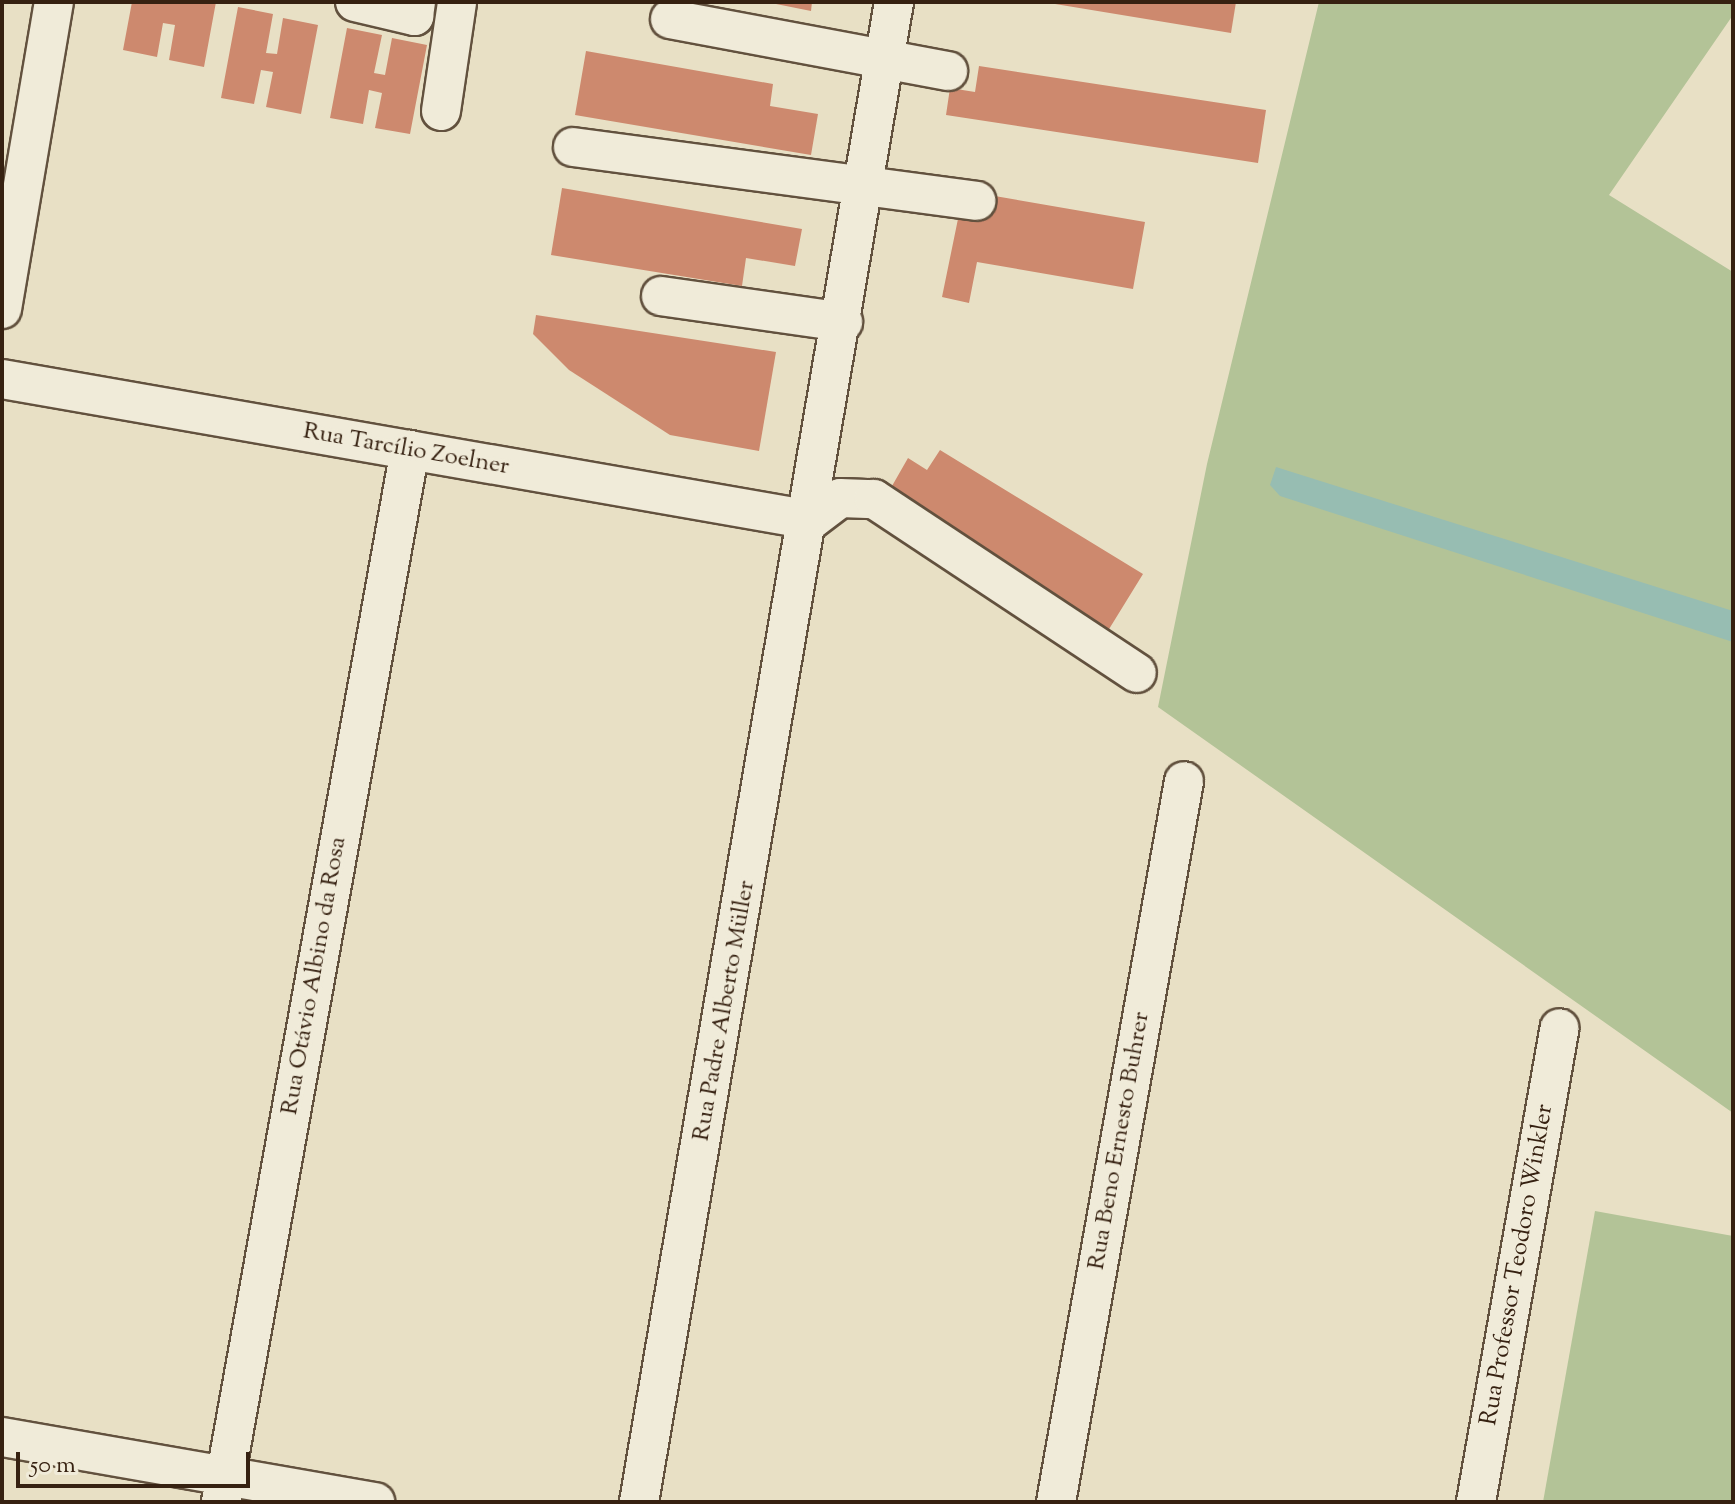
<!DOCTYPE html>
<meta charset="utf-8">
<style>
body{margin:0}
#map{position:relative;width:1735px;height:1504px;overflow:hidden;background:#e8e0c5;font-family:"Sorts Mill Goudy",serif}
div>[style]{position:absolute}
.green>*{inset:0;background:#b3c397}
.water>*{inset:0;background:#97bdb2}
.building>*{inset:0;background:#cd896e}
.roads{filter:drop-shadow(2px 0 #62513e) drop-shadow(-2px 0 #62513e) drop-shadow(0 2px #62513e) drop-shadow(0 -2px #62513e)}
.minor>*{height:38px;margin:-19px;padding:0 19px;transform-origin:19px;border-radius:19px;background:#f0ebd9}
span{translate:-50% -50%;white-space:nowrap;text-align:center;line-height:1.15;-webkit-text-stroke:7px #f0ebd9;paint-order:stroke}
.street-label{font-size:24px;color:#362111}
.frame{position:absolute;inset:0;border:4px solid #362111;pointer-events:none}
.scale{position:absolute;left:16px;top:1452px;width:234px;height:36px;box-sizing:border-box;border:4px solid #362111;border-top:0;padding-left:10px;font-size:24px;line-height:28px;white-space:nowrap;color:#362111;-webkit-text-stroke:6px #f0ebd9;paint-order:stroke}
</style>
<div id="map">
<div class="green">
<i style="clip-path:polygon(1319px 2px,1733px 2px,1733px 15px,1609px 195px,1733px 272px,1733px 1113px,1158px 707px,1207px 464px)"></i>
<i style="clip-path:polygon(1595px 1211px,1733px 1236px,1733px 1502px,1543px 1502px)"></i>
</div>
<div class="water">
<i style="clip-path:polygon(1276px 467px,1733px 611px,1733px 642px,1280px 496px,1270px 485px)"></i>
</div>
<div class="building">
<i style="clip-path:polygon(132px 2px,216px 2px,204px 67px,169px 60px,175px 25px,163px 23px,157px 57px,123px 50px)"></i>
<i style="clip-path:polygon(766px 2px,812px 2px,811px 11px)"></i>
<i style="clip-path:polygon(1043px 2px,1236px 2px,1231px 33px)"></i>
<i style="clip-path:polygon(238px 7px,273px 14px,266px 53px,277px 54px,283px 18px,318px 25px,301px 114px,266px 107px,273px 72px,261px 70px,254px 104px,221px 98px)"></i>
<i style="clip-path:polygon(347px 28px,382px 35px,374px 73px,385px 75px,392px 38px,427px 45px,410px 134px,375px 128px,382px 93px,369px 90px,363px 124px,330px 118px)"></i>
<i style="clip-path:polygon(586px 51px,773px 84px,770px 106px,818px 114px,811px 155px,575px 115px)"></i>
<i style="clip-path:polygon(979px 66px,1266px 110px,1258px 163px,946px 115px,950px 88px,975px 92px)"></i>
<i style="clip-path:polygon(562px 188px,802px 229px,795px 266px,746px 258px,742px 286px,551px 255px)"></i>
<i style="clip-path:polygon(989px 195px,1145px 222px,1133px 289px,977px 262px,969px 303px,942px 297px,959px 214px,986px 219px)"></i>
<i style="clip-path:polygon(536px 315px,776px 352px,759px 451px,670px 435px,569px 370px,533px 334px)"></i>
<i style="clip-path:polygon(940px 450px,1143px 574px,1106px 634px,884px 500px,908px 458px,927px 470px)"></i>
</div>
<div class="roads">
<div class="minor">
<i style="left:355px;top:2px;width:61px;rotate:13.3deg"></i>
<i style="left:414px;top:16px;width:14px;rotate:-82deg"></i>
<i style="left:670px;top:19px;width:283px;rotate:10.6deg"></i>
<i style="left:441px;top:111px;width:110px;rotate:-81.6deg"></i>
<i style="left:573px;top:147px;width:407px;rotate:7.6deg"></i>
<i style="left:661px;top:296px;width:184px;rotate:8.1deg"></i>
<i style="left:2px;top:309px;width:311px;rotate:-80.4deg"></i>
<i style="left:2px;top:379px;width:821px;rotate:9.89deg"></i>
<i style="left:811px;top:520px;width:36px;rotate:-37deg"></i>
<i style="left:840px;top:498px;width:34px;rotate:2deg"></i>
<i style="left:874px;top:499px;width:315px;rotate:33.5deg"></i>
<i style="left:2px;top:1437px;width:379px;rotate:9.9deg"></i>
<i style="left:221px;top:1502px;width:1069px;rotate:-79.82deg"></i>
<i style="left:639px;top:1502px;width:1522px;rotate:-80.35deg"></i>
<i style="left:1056px;top:1502px;width:732px;rotate:-79.93deg"></i>
<i style="left:1476px;top:1502px;width:481px;rotate:-80deg"></i>
</div>
</div>
<div class="street-label">
<span style="left:406px;top:450px;rotate:10deg">Rua Tarcílio Zoelner</span>
<span style="left:315px;top:976px;rotate:-80deg">Rua Otávio Albino da Rosa</span>
<span style="left:725px;top:1011px;rotate:-80deg">Rua Padre Alberto Müller</span>
<span style="left:1120px;top:1141px;rotate:-80deg">Rua Beno Ernesto Buhrer</span>
<span style="left:1518px;top:1265px;rotate:-80deg">Rua Professor Teodoro Winkler</span>
</div>
<div class="frame"></div>
<div class="scale">50 m</div>
</div>
